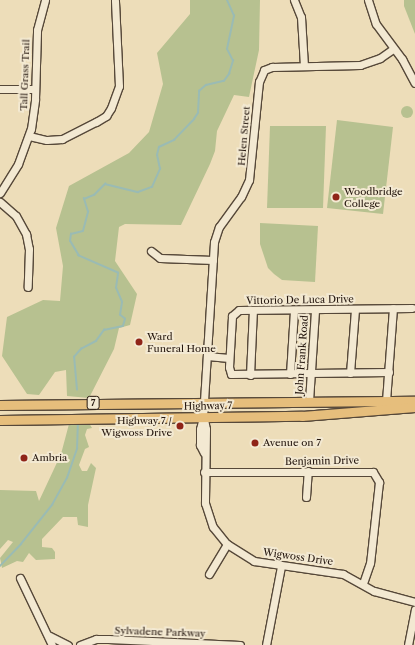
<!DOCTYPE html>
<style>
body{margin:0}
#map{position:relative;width:415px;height:645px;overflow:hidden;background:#edddb9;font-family:"Libre Caslon Text",serif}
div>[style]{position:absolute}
.green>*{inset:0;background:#b7c190}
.round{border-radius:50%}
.stream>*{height:1.5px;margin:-0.75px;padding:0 0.75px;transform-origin:0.75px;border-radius:0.75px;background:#9abbb4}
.roads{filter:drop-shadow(1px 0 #564839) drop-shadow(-1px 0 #564839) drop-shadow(0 1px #564839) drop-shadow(0 -1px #564839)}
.minor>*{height:7px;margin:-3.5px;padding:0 3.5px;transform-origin:3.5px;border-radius:3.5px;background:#f3e9d2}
.major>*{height:9px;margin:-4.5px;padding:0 4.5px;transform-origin:4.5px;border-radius:4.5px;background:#e6be7c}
.dots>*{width:11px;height:11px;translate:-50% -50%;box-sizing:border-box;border:2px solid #f3e9d2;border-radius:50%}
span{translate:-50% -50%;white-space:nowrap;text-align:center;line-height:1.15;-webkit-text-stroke:4px #f3e9d2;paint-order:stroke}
.shield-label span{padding:1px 3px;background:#f3e9d2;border:1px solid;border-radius:3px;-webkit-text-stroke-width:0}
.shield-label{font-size:9px;color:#24160e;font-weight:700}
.street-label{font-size:10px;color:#24160e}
.poi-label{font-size:10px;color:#24160e}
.left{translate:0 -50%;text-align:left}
.right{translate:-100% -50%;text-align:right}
</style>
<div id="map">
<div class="green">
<i style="clip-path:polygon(190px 0,260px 0,259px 50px,249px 97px,234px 95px,217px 131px,215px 151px,210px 164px,181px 225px,125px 224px,119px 227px,115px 261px,137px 294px,130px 325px,119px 328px,114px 349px,89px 398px,67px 396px,66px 370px,55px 372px,39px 395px,27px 394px,2px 356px,7px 317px,43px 300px,60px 301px,63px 266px,56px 228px,69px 186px,129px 153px,149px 132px,163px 84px,157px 53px,190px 14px)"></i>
<i style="clip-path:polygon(404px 0,415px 0,415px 34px,404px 6px)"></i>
<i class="round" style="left:401px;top:106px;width:12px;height:12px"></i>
<i style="clip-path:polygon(337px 120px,393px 127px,383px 214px,327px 208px)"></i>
<i style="clip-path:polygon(270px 126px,326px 126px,323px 208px,267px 208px)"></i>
<i style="clip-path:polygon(260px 223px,318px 226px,315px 282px,282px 280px,274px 274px,268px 268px,260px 244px)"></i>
<i style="clip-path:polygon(89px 423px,92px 428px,87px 429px,85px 435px,89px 447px,85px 449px,79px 465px,82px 471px,87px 471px,91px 463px,96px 468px,88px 505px,88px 527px,78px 525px,77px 517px,63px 517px,42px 539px,42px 547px,52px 548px,55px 552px,55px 559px,36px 560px,29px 553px,23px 562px,17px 561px,2px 568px,0 558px,13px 542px,8px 540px,0 549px,0 490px,36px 491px,39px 501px,61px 454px,69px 424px)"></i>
</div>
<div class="stream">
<i style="left:77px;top:390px;width:33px;rotate:-95deg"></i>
<i style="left:74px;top:357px;width:11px;rotate:-49deg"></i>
<i style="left:81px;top:349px;width:17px;rotate:-28deg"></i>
<i style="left:96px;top:341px;width:14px;rotate:-54deg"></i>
<i style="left:104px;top:330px;width:19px;rotate:-12deg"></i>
<i style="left:123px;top:326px;width:7px;rotate:-74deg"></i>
<i style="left:125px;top:319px;width:6px;rotate:-141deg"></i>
<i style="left:120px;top:315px;width:13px;rotate:-81deg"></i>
<i style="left:122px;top:302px;width:15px;rotate:-113deg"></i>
<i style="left:116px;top:288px;width:15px;rotate:-82deg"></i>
<i style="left:118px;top:273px;width:43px;rotate:-156.4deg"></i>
<i style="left:79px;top:256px;width:17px;rotate:-121deg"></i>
<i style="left:70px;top:241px;width:7px;rotate:-82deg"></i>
<i style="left:71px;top:234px;width:12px;rotate:-14deg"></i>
<i style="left:83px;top:231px;width:20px;rotate:-75deg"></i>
<i style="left:88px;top:212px;width:14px;rotate:-107deg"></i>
<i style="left:84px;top:199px;width:11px;rotate:-22deg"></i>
<i style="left:94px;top:195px;width:16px;rotate:-45deg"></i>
<i style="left:105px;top:184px;width:34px;rotate:14deg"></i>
<i style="left:138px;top:192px;width:15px;rotate:-20deg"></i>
<i style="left:152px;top:187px;width:20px;rotate:-66deg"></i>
<i style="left:160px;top:169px;width:14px;rotate:-102deg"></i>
<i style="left:157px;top:155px;width:8px;rotate:-76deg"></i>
<i style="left:159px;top:147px;width:17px;rotate:-25deg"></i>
<i style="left:174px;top:140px;width:29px;rotate:-46deg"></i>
<i style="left:194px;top:119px;width:7px;rotate:-56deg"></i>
<i style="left:198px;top:113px;width:22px;rotate:-87deg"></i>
<i style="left:199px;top:91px;width:9px;rotate:-41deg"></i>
<i style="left:206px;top:85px;width:18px;rotate:-13deg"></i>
<i style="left:224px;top:81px;width:9px;rotate:-54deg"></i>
<i style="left:229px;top:74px;width:14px;rotate:-73deg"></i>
<i style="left:233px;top:61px;width:13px;rotate:-117deg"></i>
<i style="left:227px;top:49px;width:34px;rotate:-78deg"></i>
<i style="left:234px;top:16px;width:17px;rotate:-114deg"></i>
<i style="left:0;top:566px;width:30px;rotate:-46deg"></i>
<i style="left:21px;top:544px;width:50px;rotate:-51.5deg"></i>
<i style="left:52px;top:505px;width:31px;rotate:-61deg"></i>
<i style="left:67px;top:478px;width:31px;rotate:-71deg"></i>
<i style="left:77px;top:449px;width:23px;rotate:-88deg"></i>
</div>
<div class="roads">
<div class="minor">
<i style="left:294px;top:0;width:18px;rotate:68deg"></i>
<i style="left:301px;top:17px;width:49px;rotate:86.5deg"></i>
<i style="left:368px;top:0;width:25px;rotate:72deg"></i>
<i style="left:376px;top:24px;width:44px;rotate:53.4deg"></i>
<i style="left:402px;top:59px;width:27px;rotate:62deg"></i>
<i style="left:0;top:89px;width:35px"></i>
<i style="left:29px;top:136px;width:18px;rotate:13deg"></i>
<i style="left:47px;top:140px;width:15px;rotate:-4deg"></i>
<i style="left:62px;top:139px;width:38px;rotate:-27deg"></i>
<i style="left:96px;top:122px;width:12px;rotate:-31deg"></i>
<i style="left:106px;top:116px;width:9px;rotate:-58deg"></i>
<i style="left:111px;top:108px;width:23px;rotate:-70deg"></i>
<i style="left:119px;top:86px;width:86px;rotate:-92.7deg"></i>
<i style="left:0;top:193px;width:34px;rotate:-58deg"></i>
<i style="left:18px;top:164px;width:37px;rotate:-70deg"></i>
<i style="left:31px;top:129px;width:30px;rotate:-82deg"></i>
<i style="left:35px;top:99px;width:69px;rotate:-88.3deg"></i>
<i style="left:37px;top:30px;width:31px;rotate:-75deg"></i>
<i style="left:0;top:202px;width:21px;rotate:41deg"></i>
<i style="left:16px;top:216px;width:21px;rotate:61deg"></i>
<i style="left:26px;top:234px;width:15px;rotate:79deg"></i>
<i style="left:29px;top:249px;width:38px;rotate:92deg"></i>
<i style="left:151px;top:251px;width:11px;rotate:38deg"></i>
<i style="left:160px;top:258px;width:53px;rotate:2.2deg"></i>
<i style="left:207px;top:356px;width:22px;rotate:5deg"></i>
<i style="left:389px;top:372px;width:158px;rotate:179.3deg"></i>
<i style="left:231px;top:374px;width:7px;rotate:-106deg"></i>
<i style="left:229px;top:367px;width:51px;rotate:-86.6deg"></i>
<i style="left:232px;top:316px;width:9px;rotate:-41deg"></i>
<i style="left:239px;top:310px;width:173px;rotate:-0.7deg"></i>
<i style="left:350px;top:373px;width:64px;rotate:-85.5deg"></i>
<i style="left:290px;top:374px;width:64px;rotate:-86.4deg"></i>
<i style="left:250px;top:375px;width:65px;rotate:-87.4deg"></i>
<i style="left:309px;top:401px;width:91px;rotate:-86.2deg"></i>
<i style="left:386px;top:401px;width:93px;rotate:-85.7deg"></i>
<i style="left:204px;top:419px;width:10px;rotate:79deg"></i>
<i style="left:206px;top:429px;width:74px;rotate:90.8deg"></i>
<i style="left:205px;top:503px;width:25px;rotate:72deg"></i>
<i style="left:213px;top:527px;width:22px;rotate:51deg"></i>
<i style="left:227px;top:544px;width:32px;rotate:32deg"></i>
<i style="left:254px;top:561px;width:90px;rotate:8.3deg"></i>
<i style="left:343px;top:574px;width:35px;rotate:29deg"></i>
<i style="left:374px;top:591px;width:42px;rotate:15deg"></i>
<i style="left:204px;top:453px;width:9px;rotate:-117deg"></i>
<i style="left:200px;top:445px;width:16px;rotate:-90deg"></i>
<i style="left:200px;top:429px;width:12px;rotate:-76deg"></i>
<i style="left:203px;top:417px;width:175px;rotate:-86.4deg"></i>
<i style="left:214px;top:242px;width:16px;rotate:-72deg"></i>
<i style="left:219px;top:227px;width:37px;rotate:-54deg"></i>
<i style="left:241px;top:197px;width:19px;rotate:-65deg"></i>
<i style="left:249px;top:180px;width:99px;rotate:-84.2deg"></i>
<i style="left:259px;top:82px;width:13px;rotate:-67deg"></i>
<i style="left:264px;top:70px;width:9px;rotate:-21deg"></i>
<i style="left:272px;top:67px;width:88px;rotate:-1.3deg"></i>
<i style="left:360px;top:65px;width:21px;rotate:-19deg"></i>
<i style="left:380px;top:58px;width:16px;rotate:-35deg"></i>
<i style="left:204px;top:472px;width:169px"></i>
<i style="left:373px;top:472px;width:12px;rotate:59deg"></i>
<i style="left:379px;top:482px;width:81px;rotate:96.3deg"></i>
<i style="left:370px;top:563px;width:21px;rotate:109deg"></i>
<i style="left:306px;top:497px;width:26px;rotate:-86deg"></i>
<i style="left:209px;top:574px;width:35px;rotate:-59deg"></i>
<i style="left:20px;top:578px;width:74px;rotate:64.5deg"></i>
<i style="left:50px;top:636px;width:20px;rotate:27deg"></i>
<i style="left:80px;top:645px;width:17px;rotate:-21deg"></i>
<i style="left:96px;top:639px;width:12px"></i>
<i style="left:108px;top:639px;width:132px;rotate:2.6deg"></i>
<i style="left:266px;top:645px;width:80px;rotate:-79.2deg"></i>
<i style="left:408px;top:645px;width:36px;rotate:-79deg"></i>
</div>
<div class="major">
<i style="left:0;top:405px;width:415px;rotate:-0.6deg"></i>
<i style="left:0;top:420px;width:302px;rotate:-0.8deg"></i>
<i style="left:302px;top:416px;width:113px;rotate:-4.6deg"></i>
</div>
</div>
<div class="dots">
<i style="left:336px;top:197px;background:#8f2418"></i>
<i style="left:139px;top:342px;background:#8f2418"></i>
<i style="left:180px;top:426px;background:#8f2418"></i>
<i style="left:255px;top:443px;background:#8f2418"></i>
<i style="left:24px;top:458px;background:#8f2418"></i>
</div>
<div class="shield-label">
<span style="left:93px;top:403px">7</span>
</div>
<div class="street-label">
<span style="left:25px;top:75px;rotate:-88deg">Tall Grass Trail</span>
<span style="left:244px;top:136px;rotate:-85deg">Helen Street</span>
<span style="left:300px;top:300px;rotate:-1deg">Vittorio De Luca Drive</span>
<span style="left:302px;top:355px;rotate:-86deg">John Frank Road</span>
<span style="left:208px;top:406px;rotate:-1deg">Highway 7</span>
<span style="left:322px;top:461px;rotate:-1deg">Benjamin Drive</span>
<span style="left:298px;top:557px;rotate:8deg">Wigwoss Drive</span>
<span style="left:160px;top:632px;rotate:2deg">Sylvadene Parkway</span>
</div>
<div class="poi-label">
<span class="left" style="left:344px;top:197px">Woodbridge<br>College</span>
<span class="left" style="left:147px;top:342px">Ward<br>Funeral Home</span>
<span class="right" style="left:172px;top:426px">Highway 7 /<br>Wigwoss Drive</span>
<span class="left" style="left:263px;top:443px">Avenue on 7</span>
<span class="left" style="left:32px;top:458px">Ambria</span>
</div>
</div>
